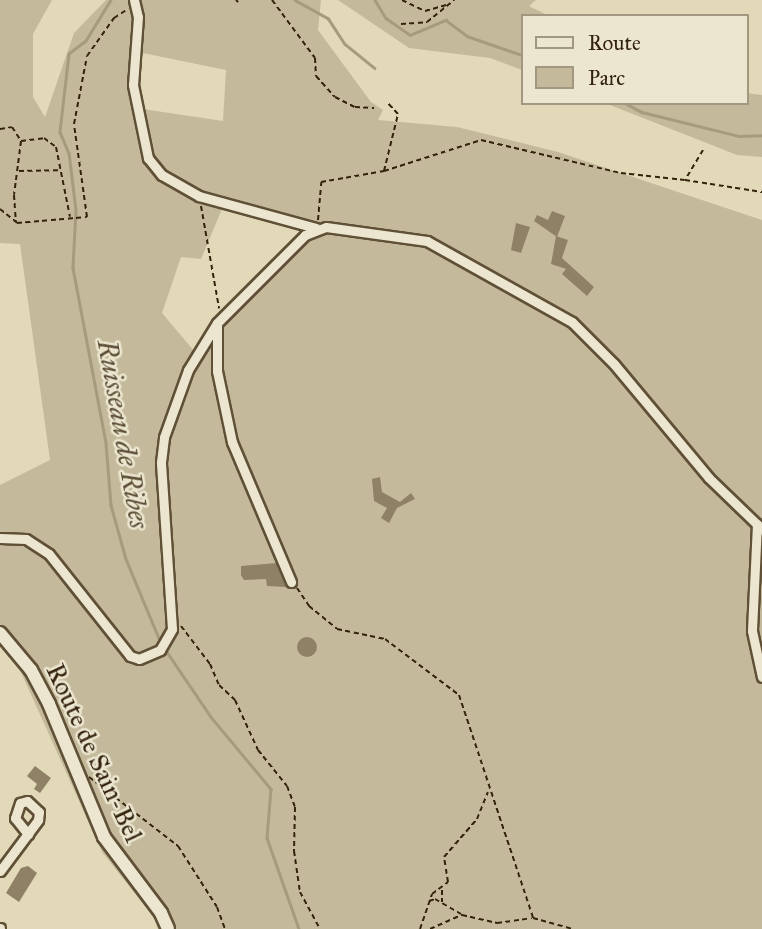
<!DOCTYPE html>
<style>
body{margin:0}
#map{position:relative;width:762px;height:929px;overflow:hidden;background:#e2d9b8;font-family:"IM FELL Great Primer",serif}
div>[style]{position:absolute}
.green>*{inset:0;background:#c4ba9b}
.stream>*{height:2.5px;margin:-1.25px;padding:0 1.25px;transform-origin:1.25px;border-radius:1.25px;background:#a69b7d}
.building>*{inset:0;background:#8e8165}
.round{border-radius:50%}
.path>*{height:2px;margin-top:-1px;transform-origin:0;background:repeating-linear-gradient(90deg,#33220b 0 5px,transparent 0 8.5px)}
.roads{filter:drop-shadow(2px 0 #5f5036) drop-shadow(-2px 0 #5f5036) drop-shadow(0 2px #5f5036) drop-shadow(0 -2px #5f5036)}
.street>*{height:9px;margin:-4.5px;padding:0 4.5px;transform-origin:4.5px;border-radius:4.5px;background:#ece6d1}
.secondary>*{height:12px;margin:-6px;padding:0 6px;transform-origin:6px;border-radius:6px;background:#ece6d1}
span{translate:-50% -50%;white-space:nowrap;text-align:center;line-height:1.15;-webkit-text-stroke:5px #ece6d1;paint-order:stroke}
.street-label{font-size:26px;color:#33220b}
.water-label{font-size:28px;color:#5b4c33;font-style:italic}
.legend{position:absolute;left:521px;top:14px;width:228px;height:91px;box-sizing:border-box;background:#ece6d1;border:2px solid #a29882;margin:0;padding:9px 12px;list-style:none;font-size:21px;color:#33220b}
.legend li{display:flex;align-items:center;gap:14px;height:35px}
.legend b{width:35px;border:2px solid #a29882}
</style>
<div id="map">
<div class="green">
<i style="clip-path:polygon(evenodd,0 0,52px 0,33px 34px,33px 97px,45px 117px,74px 33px,106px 0,321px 0,318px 30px,371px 102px,383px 110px,378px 120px,457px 127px,558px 152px,762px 220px,762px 929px,158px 929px,156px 920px,102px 852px,15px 659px,0 645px,0 485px,50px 460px,20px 244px,0 243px,0 0,133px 51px,226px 70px,223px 121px,136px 108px,133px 51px,0 0,225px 202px,316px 228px,195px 352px,162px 313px,181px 257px,201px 259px,225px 202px)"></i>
<i style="clip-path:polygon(338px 0,536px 0,529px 6px,549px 16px,522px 16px,522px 70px,490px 58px,409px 48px)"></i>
<i style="clip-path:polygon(746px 93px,762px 95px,762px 157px,737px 155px,605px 103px,746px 103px)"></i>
</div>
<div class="stream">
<i style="left:111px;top:0;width:48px;rotate:121.4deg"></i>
<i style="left:86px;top:41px;width:21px;rotate:143deg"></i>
<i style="left:69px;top:54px;width:79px;rotate:96.6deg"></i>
<i style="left:60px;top:132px;width:23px;rotate:67deg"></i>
<i style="left:69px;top:153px;width:57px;rotate:83deg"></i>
<i style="left:76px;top:210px;width:58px;rotate:93deg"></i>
<i style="left:73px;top:268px;width:178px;rotate:79.3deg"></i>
<i style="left:106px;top:443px;width:62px;rotate:85.4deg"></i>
<i style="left:111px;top:505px;width:56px;rotate:74.5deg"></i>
<i style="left:126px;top:559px;width:91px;rotate:67.4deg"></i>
<i style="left:295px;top:0;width:38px;rotate:29deg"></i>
<i style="left:328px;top:18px;width:31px;rotate:57deg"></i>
<i style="left:345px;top:44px;width:38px;rotate:39deg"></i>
<i style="left:375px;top:0;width:21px;rotate:59deg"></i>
<i style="left:386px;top:18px;width:29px;rotate:35deg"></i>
<i style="left:410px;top:35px;width:39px;rotate:-23deg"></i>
<i style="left:446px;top:20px;width:26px;rotate:37deg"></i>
<i style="left:467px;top:36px;width:58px;rotate:19.1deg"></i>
<i style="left:625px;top:103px;width:19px;rotate:28deg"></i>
<i style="left:642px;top:112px;width:100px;rotate:13.9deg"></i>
<i style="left:739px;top:136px;width:23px;rotate:-2deg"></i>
<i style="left:165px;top:649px;width:82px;rotate:55.9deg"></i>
<i style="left:211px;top:717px;width:94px;rotate:50.2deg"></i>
<i style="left:271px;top:789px;width:49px;rotate:94.7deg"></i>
<i style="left:267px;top:838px;width:96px;rotate:70.6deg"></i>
</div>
<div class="building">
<i style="clip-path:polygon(552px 211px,565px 216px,557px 237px,534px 221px,537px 215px,548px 220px)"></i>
<i style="clip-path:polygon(516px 223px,530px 227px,521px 253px,511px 250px)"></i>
<i style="clip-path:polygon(556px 236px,568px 240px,562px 258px,594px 287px,587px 296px,562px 274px,566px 269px,551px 264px)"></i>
<i style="clip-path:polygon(380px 477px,382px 492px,400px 502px,411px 493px,415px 499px,397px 508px,389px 523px,381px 518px,387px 508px,374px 501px,372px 479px)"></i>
<i style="clip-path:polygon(276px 563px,286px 587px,267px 586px,266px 579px,244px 580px,241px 575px,241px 566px)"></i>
<i class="round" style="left:297px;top:637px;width:20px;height:20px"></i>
<i style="clip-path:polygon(35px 766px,51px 778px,40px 793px,34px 789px,37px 784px,27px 776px)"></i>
<i style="clip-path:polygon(28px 866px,37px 873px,19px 902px,6px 893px,21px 868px)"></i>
</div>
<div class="path">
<i style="left:236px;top:0;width:3px;rotate:45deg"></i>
<i style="left:272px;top:0;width:72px;rotate:53.4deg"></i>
<i style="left:315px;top:58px;width:18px;rotate:87deg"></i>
<i style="left:316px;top:76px;width:28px;rotate:48deg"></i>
<i style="left:335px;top:97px;width:22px;rotate:27deg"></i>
<i style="left:355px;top:107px;width:19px;rotate:3deg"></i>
<i style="left:402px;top:0;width:25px;rotate:26deg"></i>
<i style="left:425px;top:11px;width:22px;rotate:-16deg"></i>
<i style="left:401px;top:24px;width:26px;rotate:-4deg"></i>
<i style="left:427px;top:22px;width:35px;rotate:-39deg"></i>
<i style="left:0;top:129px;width:12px;rotate:-9deg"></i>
<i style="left:12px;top:127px;width:17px;rotate:57deg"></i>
<i style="left:21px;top:141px;width:54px;rotate:97.4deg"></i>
<i style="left:14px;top:195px;width:26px;rotate:86deg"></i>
<i style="left:21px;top:141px;width:23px;rotate:-7deg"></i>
<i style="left:44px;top:138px;width:15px;rotate:37deg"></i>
<i style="left:56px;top:147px;width:71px;rotate:78.7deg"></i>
<i style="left:703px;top:150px;width:35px;rotate:121deg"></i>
<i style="left:685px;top:180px;width:78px;rotate:8.9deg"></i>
<i style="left:19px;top:171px;width:39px;rotate:-1deg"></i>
<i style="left:384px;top:171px;width:59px;rotate:-76.2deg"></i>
<i style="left:398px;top:114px;width:16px;rotate:-133deg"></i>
<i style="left:201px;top:206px;width:104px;rotate:80deg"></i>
<i style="left:0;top:209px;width:22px;rotate:39deg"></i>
<i style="left:17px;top:223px;width:70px;rotate:-4.9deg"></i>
<i style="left:87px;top:217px;width:94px;rotate:-98deg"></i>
<i style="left:74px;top:124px;width:69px;rotate:-79.2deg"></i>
<i style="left:87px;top:56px;width:47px;rotate:-54.6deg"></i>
<i style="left:114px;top:18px;width:17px;rotate:-33deg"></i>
<i style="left:318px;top:220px;width:38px;rotate:-85deg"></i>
<i style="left:321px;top:182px;width:64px;rotate:-9.9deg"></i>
<i style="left:384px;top:171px;width:102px;rotate:-17.7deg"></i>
<i style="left:481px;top:140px;width:144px;rotate:13.3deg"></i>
<i style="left:621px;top:173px;width:64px;rotate:6.2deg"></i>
<i style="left:297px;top:588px;width:22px;rotate:56deg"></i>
<i style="left:309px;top:606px;width:36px;rotate:39deg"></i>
<i style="left:337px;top:629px;width:49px;rotate:11.8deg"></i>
<i style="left:385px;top:639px;width:93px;rotate:37.1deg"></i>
<i style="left:459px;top:695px;width:235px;rotate:71.6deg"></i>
<i style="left:533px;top:918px;width:41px;rotate:15.4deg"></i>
<i style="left:181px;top:626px;width:48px;rotate:52.7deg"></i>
<i style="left:210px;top:664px;width:23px;rotate:67deg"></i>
<i style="left:219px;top:685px;width:22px;rotate:43deg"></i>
<i style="left:235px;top:700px;width:55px;rotate:65.3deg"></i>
<i style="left:258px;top:750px;width:46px;rotate:51.1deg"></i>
<i style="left:287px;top:786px;width:22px;rotate:69deg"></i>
<i style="left:295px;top:807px;width:44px;rotate:91.3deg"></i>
<i style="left:294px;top:851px;width:41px;rotate:81.7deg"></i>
<i style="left:300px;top:892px;width:42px;rotate:61.6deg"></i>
<i style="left:89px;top:777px;width:113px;rotate:37.8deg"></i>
<i style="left:178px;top:846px;width:72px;rotate:57.4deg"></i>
<i style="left:217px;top:907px;width:23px;rotate:70deg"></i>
<i style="left:442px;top:890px;width:12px;rotate:90deg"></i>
<i style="left:429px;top:901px;width:6px;rotate:-18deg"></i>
<i style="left:435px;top:899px;width:30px;rotate:30deg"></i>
<i style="left:420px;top:929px;width:37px;rotate:-71deg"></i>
<i style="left:432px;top:894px;width:20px;rotate:-37deg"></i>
<i style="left:448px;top:882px;width:25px;rotate:-99deg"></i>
<i style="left:444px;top:857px;width:50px;rotate:-49deg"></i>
<i style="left:477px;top:819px;width:29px;rotate:-68deg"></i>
<i style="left:430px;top:929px;width:35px;rotate:-24deg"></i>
<i style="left:462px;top:915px;width:36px;rotate:13deg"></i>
<i style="left:497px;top:923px;width:35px;rotate:-8deg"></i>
</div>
<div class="roads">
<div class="street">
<i style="left:134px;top:0;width:17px;rotate:77deg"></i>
<i style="left:138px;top:17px;width:68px;rotate:94.2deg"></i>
<i style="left:133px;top:85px;width:75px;rotate:78.4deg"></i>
<i style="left:148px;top:158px;width:22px;rotate:51deg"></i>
<i style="left:162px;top:175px;width:43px;rotate:29.6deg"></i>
<i style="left:199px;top:196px;width:121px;rotate:15.3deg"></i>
<i style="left:217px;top:324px;width:47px;rotate:90deg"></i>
<i style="left:217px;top:371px;width:73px;rotate:78.1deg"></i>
<i style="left:232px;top:442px;width:152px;rotate:67.1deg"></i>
<i style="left:757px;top:524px;width:107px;rotate:92.7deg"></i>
<i style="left:752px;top:631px;width:47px;rotate:77.7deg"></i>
<i style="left:0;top:538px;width:26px;rotate:2deg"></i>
<i style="left:26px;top:539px;width:27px;rotate:33deg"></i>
<i style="left:49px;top:554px;width:130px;rotate:51.5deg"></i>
<i style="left:130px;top:656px;width:9px;rotate:18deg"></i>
<i style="left:139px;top:659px;width:23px;rotate:-23deg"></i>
<i style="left:160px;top:650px;width:24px;rotate:-60deg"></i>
<i style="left:172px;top:629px;width:167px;rotate:-93.8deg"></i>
<i style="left:161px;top:462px;width:25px;rotate:-83deg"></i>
<i style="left:164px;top:437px;width:71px;rotate:-70.3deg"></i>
<i style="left:188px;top:370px;width:55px;rotate:-58.3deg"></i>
<i style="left:217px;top:323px;width:124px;rotate:-45deg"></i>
<i style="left:305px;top:235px;width:22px;rotate:-21deg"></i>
<i style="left:326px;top:227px;width:102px;rotate:7.9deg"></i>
<i style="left:427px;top:241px;width:166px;rotate:29.2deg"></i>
<i style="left:572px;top:322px;width:59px;rotate:45deg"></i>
<i style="left:614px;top:364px;width:148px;rotate:50.2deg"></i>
<i style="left:709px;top:478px;width:74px;rotate:43.9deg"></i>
<i style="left:0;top:871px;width:64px;rotate:-53.3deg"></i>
<i style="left:38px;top:820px;width:8px;rotate:-83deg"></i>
<i style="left:39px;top:812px;width:16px;rotate:-137deg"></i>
<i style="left:27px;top:801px;width:7px;rotate:164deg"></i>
<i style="left:20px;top:803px;width:16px;rotate:108deg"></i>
<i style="left:15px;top:818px;width:21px;rotate:51deg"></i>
<i style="left:0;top:928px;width:1px;rotate:90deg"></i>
</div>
<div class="secondary">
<i style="left:0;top:633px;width:48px;rotate:50deg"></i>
<i style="left:31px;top:670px;width:38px;rotate:62deg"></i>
<i style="left:49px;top:704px;width:144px;rotate:67.5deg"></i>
<i style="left:104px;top:837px;width:95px;rotate:53.1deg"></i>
<i style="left:161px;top:913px;width:17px;rotate:66deg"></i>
</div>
</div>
<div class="street-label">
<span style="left:94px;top:753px;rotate:65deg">Route de Sain-Bel</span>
</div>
<div class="water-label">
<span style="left:123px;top:434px;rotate:80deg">Ruisseau de Ribes</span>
</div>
<ul class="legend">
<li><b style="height:9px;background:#ece6d1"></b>Route</li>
<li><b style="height:19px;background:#c4ba9b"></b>Parc</li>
</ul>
</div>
